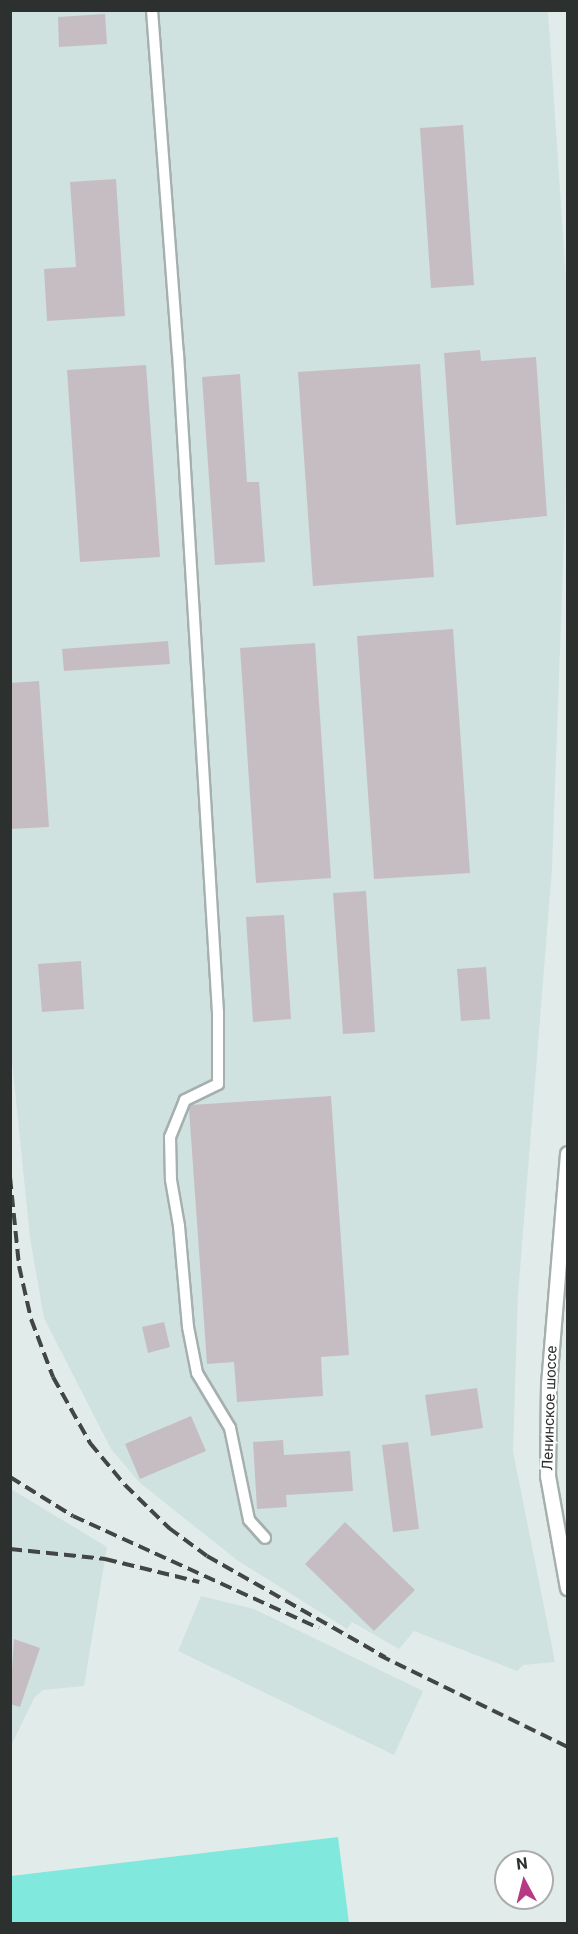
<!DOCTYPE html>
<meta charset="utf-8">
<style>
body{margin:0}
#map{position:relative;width:578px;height:1934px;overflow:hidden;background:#e1ecea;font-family:Roboto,sans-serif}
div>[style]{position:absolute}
.built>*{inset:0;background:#cfe2df}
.green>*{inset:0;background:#81e8dd}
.building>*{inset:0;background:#c6bdc2}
.roads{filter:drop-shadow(2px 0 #a5b0ae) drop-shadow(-2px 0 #a5b0ae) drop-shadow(0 2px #a5b0ae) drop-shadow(0 -2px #a5b0ae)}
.minor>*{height:10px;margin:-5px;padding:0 5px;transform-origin:5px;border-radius:5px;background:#fff}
.tertiary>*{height:14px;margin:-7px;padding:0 7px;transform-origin:7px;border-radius:7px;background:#fff}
.rail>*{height:4px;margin-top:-2px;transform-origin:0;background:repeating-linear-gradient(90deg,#414544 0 12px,transparent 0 18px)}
span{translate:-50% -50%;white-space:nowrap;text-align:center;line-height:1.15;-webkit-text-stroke:4.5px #fff;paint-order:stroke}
.street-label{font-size:15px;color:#2c302f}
.frame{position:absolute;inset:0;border:12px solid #2c302f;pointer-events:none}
.north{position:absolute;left:494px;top:1850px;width:60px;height:60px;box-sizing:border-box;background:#fff;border:2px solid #abacac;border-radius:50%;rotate:353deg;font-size:16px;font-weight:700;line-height:24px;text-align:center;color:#2c302f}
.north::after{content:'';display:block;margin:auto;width:21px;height:27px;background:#b73885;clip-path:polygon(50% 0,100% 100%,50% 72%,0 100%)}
</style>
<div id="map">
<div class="built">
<i style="clip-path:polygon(10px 11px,548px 11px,567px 294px,567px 457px,552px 869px,518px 1295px,513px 1451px,555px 1662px,523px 1665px,517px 1671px,414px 1631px,399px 1649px,352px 1622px,347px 1629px,237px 1560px,140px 1483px,111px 1449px,44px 1318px,30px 1238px,10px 1041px)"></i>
<i style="clip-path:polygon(11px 1489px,107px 1547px,84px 1686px,43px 1690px,34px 1698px,11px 1746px)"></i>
<i style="clip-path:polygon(201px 1596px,254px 1609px,423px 1691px,394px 1755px,178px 1651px)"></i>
</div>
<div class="green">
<i style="clip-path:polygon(338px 1837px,349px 1923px,11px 1923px,11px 1876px)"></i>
</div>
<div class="building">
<i style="clip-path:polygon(105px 14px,107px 44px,59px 47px,58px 17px)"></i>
<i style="clip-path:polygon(463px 125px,474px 285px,431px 288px,420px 128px)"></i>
<i style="clip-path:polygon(116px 179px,125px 316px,47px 321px,44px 269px,76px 267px,70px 182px)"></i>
<i style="clip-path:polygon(480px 350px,481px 361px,536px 357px,547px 516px,456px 525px,444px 353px)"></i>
<i style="clip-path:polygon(420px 364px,434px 577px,313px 586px,298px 372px)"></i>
<i style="clip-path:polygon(146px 365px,160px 557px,80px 562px,67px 370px)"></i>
<i style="clip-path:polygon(240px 374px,247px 482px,259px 482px,265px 562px,215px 565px,202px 377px)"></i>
<i style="clip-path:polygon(453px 629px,470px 873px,374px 879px,357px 636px)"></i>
<i style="clip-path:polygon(168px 641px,170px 664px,64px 671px,62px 649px)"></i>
<i style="clip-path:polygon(315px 643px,331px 878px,256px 883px,240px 648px)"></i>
<i style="clip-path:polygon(39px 681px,49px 827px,10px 829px,10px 683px)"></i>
<i style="clip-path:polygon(366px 891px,375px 1032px,343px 1034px,333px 893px)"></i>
<i style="clip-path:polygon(284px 915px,291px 1019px,253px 1022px,246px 917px)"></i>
<i style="clip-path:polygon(81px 961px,84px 1009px,42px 1012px,38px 964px)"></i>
<i style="clip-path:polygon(486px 967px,490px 1019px,461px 1021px,457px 969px)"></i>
<i style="clip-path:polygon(331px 1096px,349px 1355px,321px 1357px,323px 1396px,237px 1402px,234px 1362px,207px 1364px,189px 1109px,191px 1105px)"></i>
<i style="clip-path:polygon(164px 1322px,170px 1347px,148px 1353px,142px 1327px)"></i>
<i style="clip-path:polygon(477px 1388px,483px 1428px,431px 1436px,425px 1395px)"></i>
<i style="clip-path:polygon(191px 1416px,206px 1451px,140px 1479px,125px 1444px)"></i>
<i style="clip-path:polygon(283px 1440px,284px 1455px,350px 1451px,353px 1491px,286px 1495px,287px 1507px,257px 1509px,253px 1442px)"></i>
<i style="clip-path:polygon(408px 1442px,419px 1529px,393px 1532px,382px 1445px)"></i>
<i style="clip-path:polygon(345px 1522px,415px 1590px,374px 1631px,305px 1564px)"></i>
<i style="clip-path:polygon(14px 1639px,40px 1648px,20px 1707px,10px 1704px)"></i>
</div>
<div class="roads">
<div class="minor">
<i style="left:152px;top:10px;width:344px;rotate:85.7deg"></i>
<i style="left:178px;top:353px;width:661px;rotate:86.53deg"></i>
<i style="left:218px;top:1013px;width:71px;rotate:90deg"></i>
<i style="left:218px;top:1084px;width:37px;rotate:154deg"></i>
<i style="left:185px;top:1100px;width:40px;rotate:112deg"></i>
<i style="left:170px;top:1137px;width:43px;rotate:88.7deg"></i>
<i style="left:171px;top:1180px;width:47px;rotate:80.1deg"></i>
<i style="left:179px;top:1226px;width:101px;rotate:84.9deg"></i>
<i style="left:188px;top:1327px;width:47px;rotate:78.9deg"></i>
<i style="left:197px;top:1373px;width:64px;rotate:59deg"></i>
<i style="left:230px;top:1428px;width:94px;rotate:78.3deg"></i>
<i style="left:249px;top:1520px;width:24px;rotate:48deg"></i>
</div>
<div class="tertiary">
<i style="left:568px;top:1154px;width:230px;rotate:94.7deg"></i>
<i style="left:549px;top:1383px;width:93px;rotate:90.6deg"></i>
<i style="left:548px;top:1476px;width:114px;rotate:79.9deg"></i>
</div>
</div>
<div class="rail">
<i style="left:10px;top:1177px;width:89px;rotate:84.2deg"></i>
<i style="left:19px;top:1266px;width:54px;rotate:77.2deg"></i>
<i style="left:31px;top:1319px;width:62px;rotate:69.2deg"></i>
<i style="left:53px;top:1377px;width:76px;rotate:60.7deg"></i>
<i style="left:90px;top:1443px;width:55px;rotate:50.2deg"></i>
<i style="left:125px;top:1485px;width:62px;rotate:44.3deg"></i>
<i style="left:169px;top:1528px;width:47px;rotate:36.4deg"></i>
<i style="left:207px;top:1556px;width:205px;rotate:29.6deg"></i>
<i style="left:10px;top:1477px;width:74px;rotate:31.8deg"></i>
<i style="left:73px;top:1516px;width:270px;rotate:24.5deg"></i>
<i style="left:10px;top:1549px;width:96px;rotate:6deg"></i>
<i style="left:105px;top:1559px;width:97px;rotate:13.7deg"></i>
<i style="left:379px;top:1655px;width:210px;rotate:26deg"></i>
</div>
<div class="street-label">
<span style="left:550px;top:1408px;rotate:-88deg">Ленинское шоссе</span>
</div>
<div class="frame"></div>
<div class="north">N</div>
</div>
